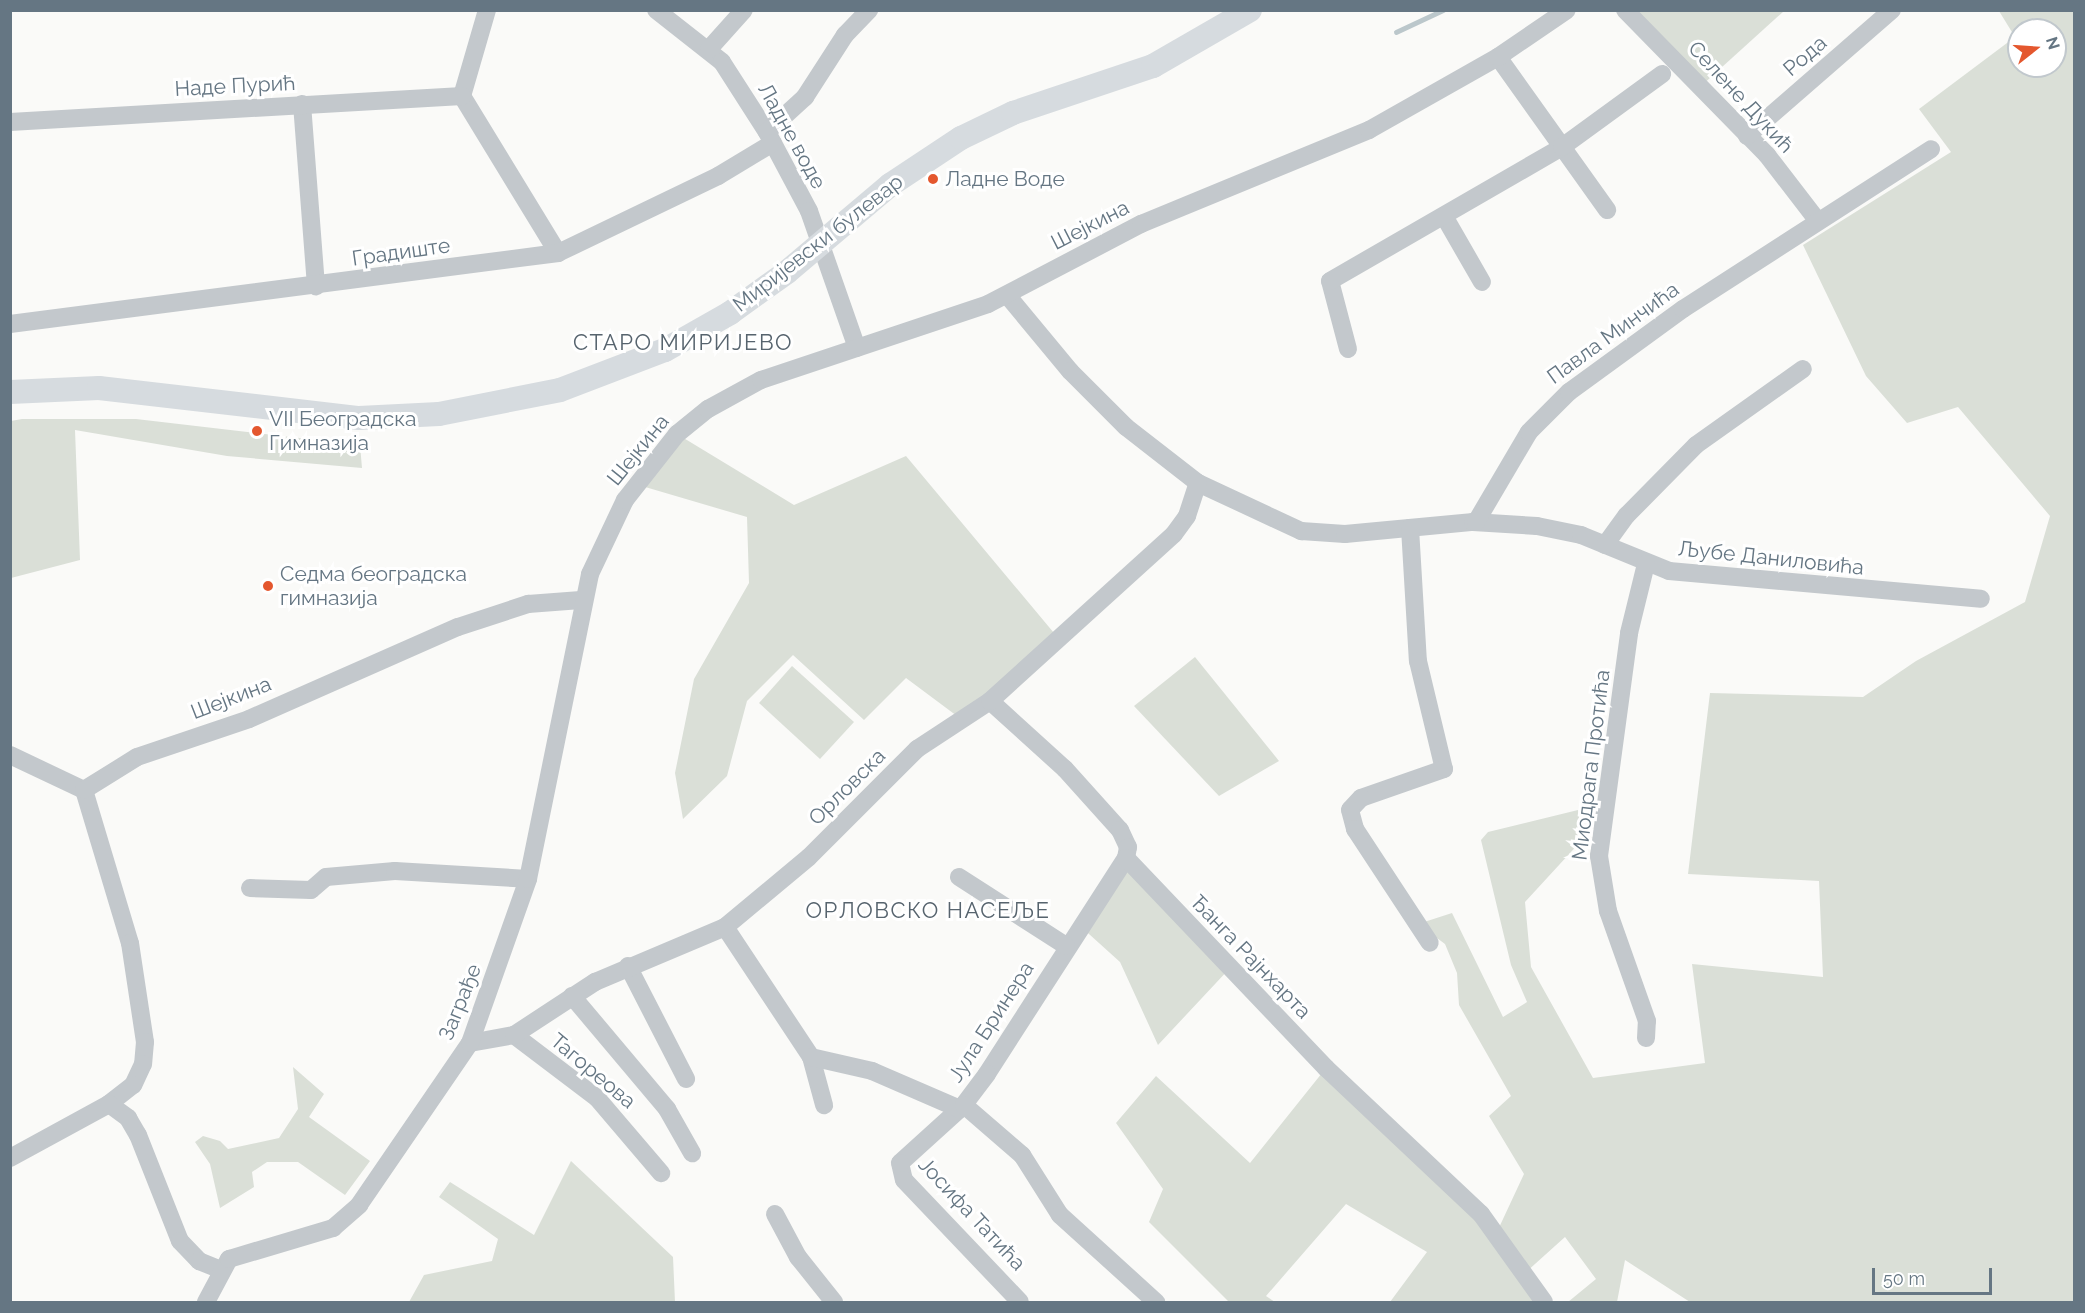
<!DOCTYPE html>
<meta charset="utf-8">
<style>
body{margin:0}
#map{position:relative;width:2085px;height:1313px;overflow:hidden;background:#fafaf8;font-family:Raleway,sans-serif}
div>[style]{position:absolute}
.green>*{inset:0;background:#dadfd7}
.stream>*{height:4.5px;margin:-2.25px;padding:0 2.25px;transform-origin:2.25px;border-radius:2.25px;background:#bbc7cb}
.minor>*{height:18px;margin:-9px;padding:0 9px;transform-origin:9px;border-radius:9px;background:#c3c8cc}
.major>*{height:24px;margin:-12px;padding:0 12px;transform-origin:12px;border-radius:12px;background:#d6dbdf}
.dots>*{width:16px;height:16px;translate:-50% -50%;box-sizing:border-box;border:3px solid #fff;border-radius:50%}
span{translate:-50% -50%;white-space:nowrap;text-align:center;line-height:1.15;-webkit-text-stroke:6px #fff;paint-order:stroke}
.street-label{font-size:21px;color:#657683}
.poi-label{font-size:21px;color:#657683}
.left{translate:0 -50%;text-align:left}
.neighbourhood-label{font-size:22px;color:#57646e;letter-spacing:1.5px}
.frame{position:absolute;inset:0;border:12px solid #657683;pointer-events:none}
.north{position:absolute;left:2007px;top:18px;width:60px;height:60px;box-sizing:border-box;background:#fff;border:2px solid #c1c8cd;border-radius:50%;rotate:73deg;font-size:16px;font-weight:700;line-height:24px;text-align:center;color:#657683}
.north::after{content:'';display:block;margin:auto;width:21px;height:27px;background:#e4572e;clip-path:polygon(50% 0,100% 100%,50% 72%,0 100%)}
.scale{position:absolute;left:1872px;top:1268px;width:120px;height:27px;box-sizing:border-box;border:3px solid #657683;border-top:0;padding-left:8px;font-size:18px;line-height:21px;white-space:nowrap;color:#657683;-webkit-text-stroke:4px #fff;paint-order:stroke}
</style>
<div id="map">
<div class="green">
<i style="clip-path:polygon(1625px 11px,1784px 11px,1700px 87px)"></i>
<i style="clip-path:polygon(evenodd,1999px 11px,2074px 11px,2074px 1302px,1690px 1302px,1625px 1260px,1617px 1302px,1568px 1302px,1596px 1279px,1565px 1237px,1525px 1273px,1544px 1302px,1390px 1302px,1427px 1252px,1346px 1204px,1266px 1296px,1275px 1302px,1229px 1302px,1149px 1222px,1163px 1189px,1116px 1123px,1156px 1076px,1250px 1163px,1326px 1068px,1496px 1234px,1524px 1174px,1489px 1116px,1511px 1096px,1459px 1005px,1457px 973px,1445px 944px,1418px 924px,1452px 913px,1503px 1017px,1527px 1002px,1511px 965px,1481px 840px,1488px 832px,1578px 810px,1582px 840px,1525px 902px,1531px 967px,1593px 1078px,1705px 1063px,1692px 964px,1823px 977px,1819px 881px,1688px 874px,1710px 693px,1863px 697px,1916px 661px,2025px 602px,2050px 516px,1958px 407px,1907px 423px,1866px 376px,1803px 245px,1951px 152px,1919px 109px,2015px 37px,1999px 11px,2019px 30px,2055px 30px,2055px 66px,2019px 66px,2019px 30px)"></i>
<i style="clip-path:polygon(22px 419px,136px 419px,360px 445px,362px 468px,227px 456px,75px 430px,80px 560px,11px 578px,11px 421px)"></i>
<i style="clip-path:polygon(677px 434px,794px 505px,906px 456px,1059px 639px,961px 719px,906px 678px,864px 720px,793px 655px,747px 701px,727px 776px,683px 819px,675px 773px,694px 679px,749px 583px,747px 517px,635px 484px)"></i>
<i style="clip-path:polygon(1195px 657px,1279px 761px,1219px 796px,1134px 706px)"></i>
<i style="clip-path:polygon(792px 666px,854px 722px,820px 759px,759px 703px)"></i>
<i style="clip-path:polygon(1126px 858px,1230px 968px,1158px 1045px,1120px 962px,1079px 925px)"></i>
<i style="clip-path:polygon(293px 1067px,324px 1094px,309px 1117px,370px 1161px,345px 1195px,298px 1162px,267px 1162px,252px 1172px,254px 1187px,220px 1208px,210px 1164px,195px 1142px,203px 1136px,220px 1141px,228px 1149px,279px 1138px,298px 1109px)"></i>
<i style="clip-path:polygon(571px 1161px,673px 1257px,675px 1302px,409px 1302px,424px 1275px,492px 1261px,498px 1239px,439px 1197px,450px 1182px,534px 1235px)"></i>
</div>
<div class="stream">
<i style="left:1396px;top:32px;width:52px;rotate:-25.1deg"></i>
</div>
<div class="minor">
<i style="left:487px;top:10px;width:90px;rotate:106.2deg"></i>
<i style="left:462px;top:96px;width:184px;rotate:58.6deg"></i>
<i style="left:656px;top:10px;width:84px;rotate:38.2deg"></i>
<i style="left:722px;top:62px;width:83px;rotate:57.3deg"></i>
<i style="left:767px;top:132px;width:89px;rotate:62deg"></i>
<i style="left:809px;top:211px;width:145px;rotate:70.7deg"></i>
<i style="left:1625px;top:10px;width:203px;rotate:45.6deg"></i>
<i style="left:1767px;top:155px;width:82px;rotate:52.4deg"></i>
<i style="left:709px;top:49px;width:52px;rotate:-48.1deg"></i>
<i style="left:1498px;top:57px;width:188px;rotate:54.5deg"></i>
<i style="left:302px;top:104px;width:183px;rotate:85.6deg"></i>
<i style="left:10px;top:122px;width:453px;rotate:-3.3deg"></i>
<i style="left:767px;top:132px;width:52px;rotate:-42.6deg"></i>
<i style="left:805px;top:97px;width:74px;rotate:-57.2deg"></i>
<i style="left:845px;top:35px;width:35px;rotate:-46deg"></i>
<i style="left:1747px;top:136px;width:192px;rotate:-41deg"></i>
<i style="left:1444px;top:216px;width:76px;rotate:60.1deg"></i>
<i style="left:1007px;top:295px;width:99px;rotate:50.3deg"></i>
<i style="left:1070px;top:371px;width:79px;rotate:45deg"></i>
<i style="left:1126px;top:427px;width:91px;rotate:37.9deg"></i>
<i style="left:1198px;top:483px;width:114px;rotate:25deg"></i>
<i style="left:1301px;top:531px;width:44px;rotate:3.9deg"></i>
<i style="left:1345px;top:534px;width:129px;rotate:-5.4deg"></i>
<i style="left:1473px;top:522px;width:64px;rotate:3.6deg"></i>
<i style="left:1537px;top:526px;width:45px;rotate:11.6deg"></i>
<i style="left:1581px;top:535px;width:95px;rotate:22.2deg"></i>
<i style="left:1669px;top:571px;width:313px;rotate:5.1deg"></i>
<i style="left:10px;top:324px;width:553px;rotate:-7.38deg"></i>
<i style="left:558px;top:253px;width:178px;rotate:-25.7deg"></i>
<i style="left:718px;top:176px;width:64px;rotate:-31deg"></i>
<i style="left:1348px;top:349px;width:70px;rotate:-104.8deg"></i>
<i style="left:1330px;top:281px;width:268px;rotate:-30deg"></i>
<i style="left:1562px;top:147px;width:124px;rotate:-36.1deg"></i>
<i style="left:1476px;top:522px;width:104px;rotate:-59.5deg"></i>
<i style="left:1529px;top:432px;width:57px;rotate:-45deg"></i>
<i style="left:1569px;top:392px;width:141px;rotate:-36.1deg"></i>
<i style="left:1683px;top:309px;width:295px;rotate:-32.8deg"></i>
<i style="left:1410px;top:528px;width:133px;rotate:86.6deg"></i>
<i style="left:1418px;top:661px;width:111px;rotate:76.5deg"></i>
<i style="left:1444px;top:769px;width:88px;rotate:160.7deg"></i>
<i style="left:1361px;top:798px;width:16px;rotate:133deg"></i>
<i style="left:1350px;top:810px;width:20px;rotate:75deg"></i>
<i style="left:1355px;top:829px;width:136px;rotate:56.7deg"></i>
<i style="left:1605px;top:545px;width:37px;rotate:-54deg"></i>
<i style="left:1627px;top:515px;width:98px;rotate:-45.4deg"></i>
<i style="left:1696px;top:445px;width:131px;rotate:-35.4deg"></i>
<i style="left:990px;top:701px;width:101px;rotate:42.2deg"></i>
<i style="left:1065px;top:769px;width:82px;rotate:48deg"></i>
<i style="left:1120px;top:830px;width:19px;rotate:65deg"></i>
<i style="left:1128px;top:847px;width:11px;rotate:100deg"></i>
<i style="left:1126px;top:858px;width:257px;rotate:122.8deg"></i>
<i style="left:987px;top:1074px;width:39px;rotate:127deg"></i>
<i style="left:964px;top:1105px;width:86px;rotate:137.8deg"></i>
<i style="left:900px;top:1163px;width:17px;rotate:77deg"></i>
<i style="left:904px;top:1180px;width:168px;rotate:46.4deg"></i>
<i style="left:10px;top:755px;width:82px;rotate:25.3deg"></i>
<i style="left:84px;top:790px;width:160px;rotate:73.3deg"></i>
<i style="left:130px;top:943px;width:100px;rotate:81.4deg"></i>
<i style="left:145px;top:1042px;width:22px;rotate:95deg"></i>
<i style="left:143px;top:1064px;width:23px;rotate:115deg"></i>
<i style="left:133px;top:1085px;width:31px;rotate:142deg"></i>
<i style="left:109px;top:1104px;width:113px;rotate:151.4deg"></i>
<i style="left:84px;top:790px;width:62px;rotate:-31.9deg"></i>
<i style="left:137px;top:757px;width:118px;rotate:-18.7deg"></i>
<i style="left:249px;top:719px;width:228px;rotate:-23.8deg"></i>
<i style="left:458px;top:627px;width:74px;rotate:-18.2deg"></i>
<i style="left:528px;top:604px;width:53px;rotate:-4.3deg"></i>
<i style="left:1126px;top:858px;width:290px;rotate:46.4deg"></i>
<i style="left:1326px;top:1068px;width:213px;rotate:43.3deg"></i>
<i style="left:1481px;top:1214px;width:108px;rotate:54.4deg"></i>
<i style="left:959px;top:877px;width:127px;rotate:32.8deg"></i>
<i style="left:250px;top:888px;width:61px;rotate:1.9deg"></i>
<i style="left:311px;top:890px;width:20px;rotate:-41deg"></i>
<i style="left:326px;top:877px;width:69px;rotate:-5deg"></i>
<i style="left:395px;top:871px;width:133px;rotate:3.4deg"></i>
<i style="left:725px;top:927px;width:156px;rotate:56.5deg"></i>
<i style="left:811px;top:1057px;width:50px;rotate:74.8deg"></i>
<i style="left:628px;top:966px;width:127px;rotate:62.8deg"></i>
<i style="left:572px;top:996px;width:148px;rotate:49.9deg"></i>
<i style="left:667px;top:1109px;width:51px;rotate:60.4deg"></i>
<i style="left:514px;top:1035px;width:104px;rotate:37.2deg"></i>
<i style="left:597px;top:1098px;width:99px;rotate:49.5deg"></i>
<i style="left:1646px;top:1038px;width:17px;rotate:-87deg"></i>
<i style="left:1647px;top:1021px;width:117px;rotate:-109.5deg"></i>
<i style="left:1608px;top:911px;width:56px;rotate:-99.3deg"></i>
<i style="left:1599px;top:856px;width:225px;rotate:-82.3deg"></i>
<i style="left:1629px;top:633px;width:71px;rotate:-76.2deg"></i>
<i style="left:470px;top:1043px;width:45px;rotate:-10.3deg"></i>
<i style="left:514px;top:1035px;width:97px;rotate:-33.2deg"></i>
<i style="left:595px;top:982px;width:141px;rotate:-22.9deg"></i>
<i style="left:725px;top:927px;width:109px;rotate:-39.8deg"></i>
<i style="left:809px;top:857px;width:153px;rotate:-45deg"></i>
<i style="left:917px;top:749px;width:87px;rotate:-33.3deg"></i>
<i style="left:990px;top:701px;width:248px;rotate:-42.2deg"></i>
<i style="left:1174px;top:534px;width:22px;rotate:-54deg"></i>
<i style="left:1187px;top:516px;width:35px;rotate:-72deg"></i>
<i style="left:811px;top:1057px;width:63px;rotate:12.9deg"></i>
<i style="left:872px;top:1071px;width:96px;rotate:23.4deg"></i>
<i style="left:109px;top:1104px;width:24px;rotate:36deg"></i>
<i style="left:128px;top:1118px;width:20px;rotate:60deg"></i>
<i style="left:138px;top:1135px;width:114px;rotate:68.4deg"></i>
<i style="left:180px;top:1241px;width:28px;rotate:46deg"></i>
<i style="left:199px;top:1261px;width:24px;rotate:22deg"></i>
<i style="left:964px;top:1105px;width:77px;rotate:40.8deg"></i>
<i style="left:1022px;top:1155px;width:71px;rotate:57.7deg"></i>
<i style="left:1060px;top:1215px;width:130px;rotate:42.2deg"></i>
<i style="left:775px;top:1214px;width:49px;rotate:61.9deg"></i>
<i style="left:798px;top:1257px;width:58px;rotate:51.3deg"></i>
<i style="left:206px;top:1302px;width:49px;rotate:-61.9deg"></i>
<i style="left:229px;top:1259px;width:109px;rotate:-16.6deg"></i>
<i style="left:333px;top:1228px;width:35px;rotate:-41deg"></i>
<i style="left:359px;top:1205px;width:196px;rotate:-55.6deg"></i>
<i style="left:470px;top:1043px;width:174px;rotate:-70.5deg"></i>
<i style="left:528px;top:879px;width:311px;rotate:-78.5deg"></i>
<i style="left:590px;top:574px;width:82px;rotate:-64.7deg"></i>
<i style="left:625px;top:500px;width:84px;rotate:-51.8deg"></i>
<i style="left:677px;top:434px;width:40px;rotate:-39deg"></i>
<i style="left:708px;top:409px;width:60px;rotate:-28.7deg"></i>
<i style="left:761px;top:380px;width:239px;rotate:-18.5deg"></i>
<i style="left:988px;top:304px;width:173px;rotate:-27.6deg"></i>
<i style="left:1141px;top:224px;width:247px;rotate:-22.4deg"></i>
<i style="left:1369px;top:130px;width:148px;rotate:-29.5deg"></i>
<i style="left:1498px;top:57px;width:83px;rotate:-34.3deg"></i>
</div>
<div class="major">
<i style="left:10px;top:392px;width:89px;rotate:-2.6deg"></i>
<i style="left:99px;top:388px;width:262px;rotate:6.6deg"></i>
<i style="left:359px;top:418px;width:80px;rotate:-2.9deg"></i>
<i style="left:439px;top:414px;width:123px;rotate:-11.2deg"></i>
<i style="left:560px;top:390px;width:112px;rotate:-20.9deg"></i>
<i style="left:665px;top:350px;width:75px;rotate:-29.6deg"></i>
<i style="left:730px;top:313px;width:70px;rotate:-35.7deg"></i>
<i style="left:787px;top:272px;width:135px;rotate:-40.2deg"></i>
<i style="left:890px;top:185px;width:85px;rotate:-33.5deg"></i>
<i style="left:961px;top:138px;width:58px;rotate:-25.7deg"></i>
<i style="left:1013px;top:113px;width:148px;rotate:-18.6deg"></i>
<i style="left:1153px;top:66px;width:112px;rotate:-30deg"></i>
</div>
<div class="dots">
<i style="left:933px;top:179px;background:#e4572e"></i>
<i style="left:257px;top:431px;background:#e4572e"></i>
<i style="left:268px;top:586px;background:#e4572e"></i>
</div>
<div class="street-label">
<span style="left:1805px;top:56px;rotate:-41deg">Рода</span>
<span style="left:235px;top:86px;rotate:-3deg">Наде Пурић</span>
<span style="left:1741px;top:97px;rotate:47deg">Селене Дукић</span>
<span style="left:792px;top:136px;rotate:61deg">Ладне воде</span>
<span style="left:1090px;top:225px;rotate:-27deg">Шејкина</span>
<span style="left:818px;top:243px;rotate:-38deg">Миријевски булевар</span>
<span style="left:401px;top:252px;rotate:-8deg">Градиште</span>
<span style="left:1613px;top:333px;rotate:-36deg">Павла Минчића</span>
<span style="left:638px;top:450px;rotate:-51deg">Шејкина</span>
<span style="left:1771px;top:558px;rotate:6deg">Љубе Даниловића</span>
<span style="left:231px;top:698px;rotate:-21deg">Шејкина</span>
<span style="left:1591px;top:765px;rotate:-83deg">Миодрага Протића</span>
<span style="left:847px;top:787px;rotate:-45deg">Орловска</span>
<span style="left:1251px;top:957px;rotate:46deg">Ђанга Рајнхарта</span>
<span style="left:460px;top:1002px;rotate:-68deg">Заграђе</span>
<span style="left:991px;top:1022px;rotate:-57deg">Јула Бринера</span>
<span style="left:593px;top:1071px;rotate:40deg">Тагореова</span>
<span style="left:972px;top:1214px;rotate:47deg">Јосифа Татића</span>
</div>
<div class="poi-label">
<span class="left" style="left:945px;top:179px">Ладне Воде</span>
<span class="left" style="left:269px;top:431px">VII Београдска<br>Гимназија</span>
<span class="left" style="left:280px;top:586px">Седма београдска<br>гимназија</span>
</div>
<div class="neighbourhood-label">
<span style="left:683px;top:343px">СТАРО МИРИЈЕВО</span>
<span style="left:928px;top:911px">ОРЛОВСКО НАСЕЉЕ</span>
</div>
<div class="frame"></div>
<div class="north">N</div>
<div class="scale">50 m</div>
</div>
